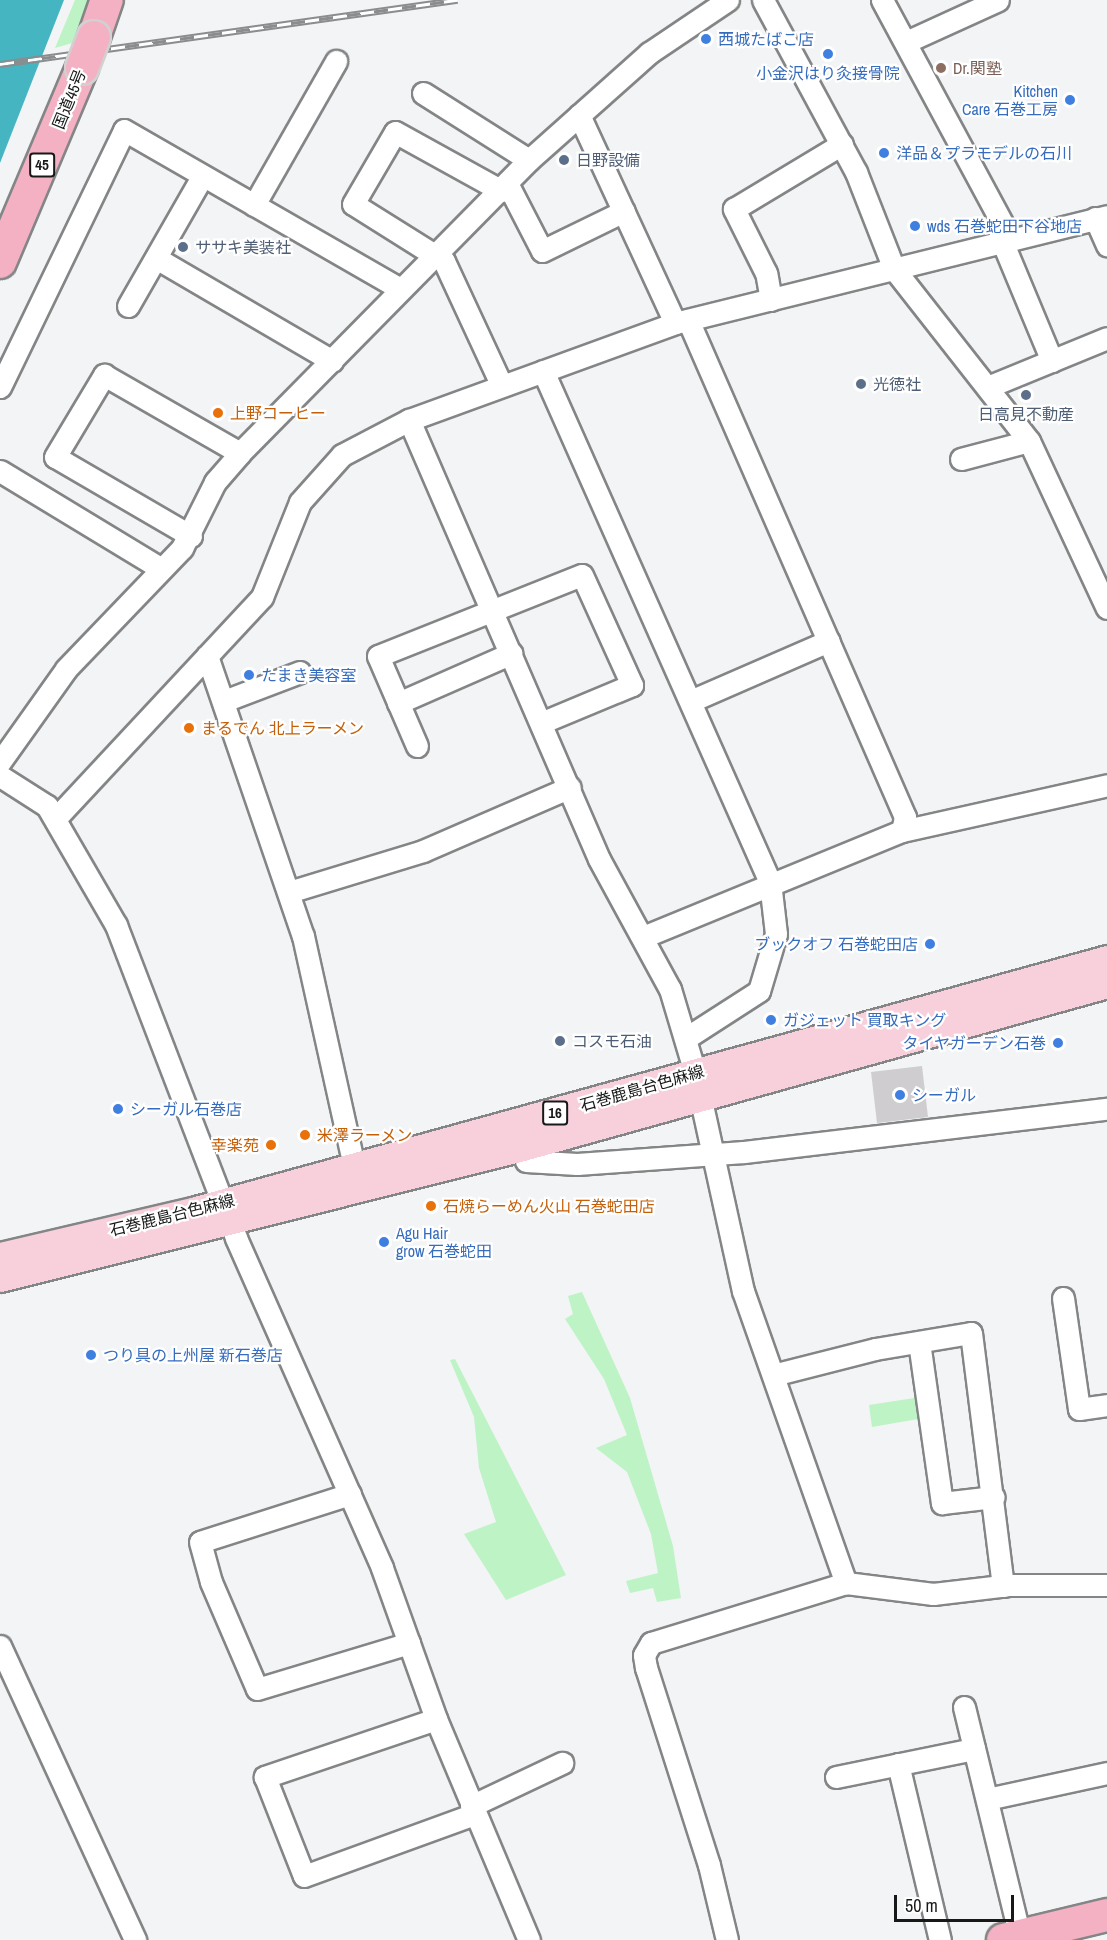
<!DOCTYPE html>
<meta charset="utf-8">
<style>
body{margin:0}
#map{position:relative;width:1107px;height:1940px;overflow:hidden;background:#f2f4f5;font-family:"Archivo Narrow","Noto Sans JP",sans-serif}
div>[style]{position:absolute}
.green>*{inset:0;background:#bef3c5}
.water>*{inset:0;background:#45b5c1}
.building>*{inset:0;background:#cfcdcf}
.roads{filter:drop-shadow(2px 0 #838586) drop-shadow(-2px 0 #838586) drop-shadow(0 2px #838586) drop-shadow(0 -2px #838586)}
.minor>*{height:21px;margin:-10.5px;padding:0 10.5px;transform-origin:10.5px;border-radius:10.5px;background:#fff}
.major>*{height:27px;margin:-13.5px;padding:0 13.5px;transform-origin:13.5px;border-radius:13.5px;background:#f8d0db}
.highway>*{height:32px;margin:-16px;padding:0 16px;transform-origin:16px;border-radius:16px;background:#f4b1c3}
.rail>*{height:7px;margin-top:-3.5px;transform-origin:0;background:repeating-linear-gradient(90deg,#fff 0 14px,#8b8c8d 0 28px);box-sizing:border-box;border-block:2px solid #8b8c8d}
.bridges{filter:drop-shadow(2px 0 #d1d1d1) drop-shadow(-2px 0 #d1d1d1) drop-shadow(0 2px #d1d1d1) drop-shadow(0 -2px #d1d1d1)}
.highway-bridge>*{height:32px;margin:-16px;padding:0 16px;transform-origin:16px;border-radius:16px;background:#f4b1c3}
.dots>*{width:16px;height:16px;translate:-50% -50%;box-sizing:border-box;border:3px solid #fff;border-radius:50%}
span{translate:-50% -50%;white-space:nowrap;text-align:center;line-height:1.15;-webkit-text-stroke:4.5px #fff;paint-order:stroke}
.shield-label span{padding:2px 4px;background:#fff;border:2px solid;border-radius:4px;-webkit-text-stroke-width:0}
.shield-label{font-size:15px;color:#171818;font-weight:700}
.shop-label{font-size:16px;color:#366cbe}
.left{translate:0 -50%;text-align:left}
.right{translate:-100% -50%;text-align:right}
.education-label{font-size:16px;color:#785e54}
.street-label{font-size:16px;color:#171818}
.service-label{font-size:16px;color:#4e5e75}
.food-label{font-size:16px;color:#c56008}
.scale{position:absolute;left:894px;top:1895px;width:120px;height:27px;box-sizing:border-box;border:3px solid #171818;border-top:0;padding-left:8px;font-size:18px;line-height:21px;white-space:nowrap;color:#171818;-webkit-text-stroke:4px #fff;paint-order:stroke}
</style>
<div id="map">
<div class="green">
<i style="clip-path:polygon(75px 0,95px 0,79px 41px,55px 48px)"></i>
<i style="clip-path:polygon(582px 1292px,630px 1398px,673px 1546px,681px 1598px,657px 1602px,653px 1588px,630px 1593px,626px 1581px,658px 1573px,651px 1534px,627px 1472px,596px 1448px,627px 1435px,604px 1379px,565px 1319px,573px 1314px,568px 1296px)"></i>
<i style="clip-path:polygon(455px 1359px,566px 1575px,506px 1600px,464px 1534px,496px 1522px,479px 1468px,474px 1417px,450px 1360px)"></i>
<i style="clip-path:polygon(921px 1397px,924px 1418px,872px 1427px,869px 1405px)"></i>
</div>
<div class="water">
<i style="clip-path:polygon(0 0,64px 0,0 163px)"></i>
</div>
<div class="building">
<i style="clip-path:polygon(922px 1066px,928px 1117px,877px 1123px,871px 1072px)"></i>
</div>
<div class="roads">
<div class="minor">
<i style="left:763px;top:0;width:196px;rotate:61.6deg"></i>
<i style="left:856px;top:172px;width:104px;rotate:68.6deg"></i>
<i style="left:894px;top:269px;width:219px;rotate:51.9deg"></i>
<i style="left:1029px;top:441px;width:184px;rotate:65deg"></i>
<i style="left:882px;top:0;width:270px;rotate:61.7deg"></i>
<i style="left:906px;top:42px;width:101px;rotate:-24.5deg"></i>
<i style="left:423px;top:93px;width:125px;rotate:32.3deg"></i>
<i style="left:579px;top:115px;width:229px;rotate:65.2deg"></i>
<i style="left:508px;top:185px;width:74px;rotate:62.7deg"></i>
<i style="left:542px;top:251px;width:91px;rotate:-26deg"></i>
<i style="left:254px;top:205px;width:166px;rotate:-60.3deg"></i>
<i style="left:1095px;top:218px;width:30px;rotate:66deg"></i>
<i style="left:1002px;top:241px;width:130px;rotate:67.4deg"></i>
<i style="left:156px;top:258px;width:204px;rotate:30.3deg"></i>
<i style="left:771px;top:300px;width:27px;rotate:-100deg"></i>
<i style="left:766px;top:273px;width:72px;rotate:-116.6deg"></i>
<i style="left:734px;top:209px;width:126px;rotate:-31deg"></i>
<i style="left:128px;top:306px;width:149px;rotate:-60.2deg"></i>
<i style="left:688px;top:320px;width:542px;rotate:66.41deg"></i>
<i style="left:905px;top:817px;width:14px;rotate:102deg"></i>
<i style="left:543px;top:371px;width:559px;rotate:66.05deg"></i>
<i style="left:770px;top:882px;width:52px;rotate:83.4deg"></i>
<i style="left:776px;top:934px;width:59px;rotate:106.6deg"></i>
<i style="left:759px;top:991px;width:87px;rotate:147.2deg"></i>
<i style="left:501px;top:384px;width:136px;rotate:-114.9deg"></i>
<i style="left:444px;top:261px;width:107px;rotate:-147.9deg"></i>
<i style="left:353px;top:204px;width:83px;rotate:-59.7deg"></i>
<i style="left:395px;top:132px;width:122px;rotate:28.9deg"></i>
<i style="left:990px;top:386px;width:126px;rotate:-22.3deg"></i>
<i style="left:0;top:387px;width:285px;rotate:-64.2deg"></i>
<i style="left:124px;top:130px;width:319px;rotate:29.9deg"></i>
<i style="left:409px;top:420px;width:478px;rotate:66.6deg"></i>
<i style="left:599px;top:859px;width:148px;rotate:61.4deg"></i>
<i style="left:670px;top:989px;width:88px;rotate:73.4deg"></i>
<i style="left:695px;top:1073px;width:223px;rotate:77.6deg"></i>
<i style="left:743px;top:1291px;width:310px;rotate:70.6deg"></i>
<i style="left:961px;top:459px;width:70px;rotate:-14.8deg"></i>
<i style="left:0;top:471px;width:189px;rotate:31.2deg"></i>
<i style="left:191px;top:536px;width:157px;rotate:-149.8deg"></i>
<i style="left:55px;top:457px;width:96px;rotate:-59.1deg"></i>
<i style="left:104px;top:375px;width:157px;rotate:29.8deg"></i>
<i style="left:207px;top:656px;width:296px;rotate:71.1deg"></i>
<i style="left:303px;top:936px;width:236px;rotate:77.5deg"></i>
<i style="left:693px;top:700px;width:148px;rotate:-23.5deg"></i>
<i style="left:224px;top:701px;width:81px;rotate:-20.9deg"></i>
<i style="left:398px;top:703px;width:124px;rotate:-23.7deg"></i>
<i style="left:417px;top:746px;width:98px;rotate:-113.4deg"></i>
<i style="left:378px;top:656px;width:219px;rotate:-21.7deg"></i>
<i style="left:582px;top:575px;width:121px;rotate:65.6deg"></i>
<i style="left:632px;top:685px;width:96px;rotate:157.4deg"></i>
<i style="left:0;top:762px;width:114px;rotate:-54.6deg"></i>
<i style="left:66px;top:669px;width:168px;rotate:-46.2deg"></i>
<i style="left:182px;top:548px;width:74px;rotate:-63.4deg"></i>
<i style="left:215px;top:482px;width:38px;rotate:-49deg"></i>
<i style="left:240px;top:453px;width:412px;rotate:-45.4deg"></i>
<i style="left:529px;top:160px;width:161px;rotate:-41.7deg"></i>
<i style="left:649px;top:53px;width:95px;rotate:-33.9deg"></i>
<i style="left:0;top:776px;width:56px;rotate:32.6deg"></i>
<i style="left:47px;top:806px;width:138px;rotate:59.9deg"></i>
<i style="left:116px;top:925px;width:335px;rotate:69deg"></i>
<i style="left:236px;top:1238px;width:361px;rotate:66.1deg"></i>
<i style="left:382px;top:1568px;width:160px;rotate:70.3deg"></i>
<i style="left:436px;top:1719px;width:240px;rotate:67.2deg"></i>
<i style="left:56px;top:818px;width:302px;rotate:-47deg"></i>
<i style="left:262px;top:597px;width:102px;rotate:-68.2deg"></i>
<i style="left:300px;top:502px;width:63px;rotate:-48.2deg"></i>
<i style="left:342px;top:455px;width:76px;rotate:-27.6deg"></i>
<i style="left:409px;top:420px;width:283px;rotate:-20deg"></i>
<i style="left:675px;top:323px;width:445px;rotate:-13.9deg"></i>
<i style="left:289px;top:892px;width:140px;rotate:-17deg"></i>
<i style="left:423px;top:851px;width:160px;rotate:-23.5deg"></i>
<i style="left:643px;top:937px;width:280px;rotate:-22.3deg"></i>
<i style="left:902px;top:831px;width:210px;rotate:-12.6deg"></i>
<i style="left:526px;top:1161px;width:51px;rotate:3.4deg"></i>
<i style="left:577px;top:1164px;width:167px;rotate:-4.1deg"></i>
<i style="left:744px;top:1152px;width:366px;rotate:-6.8deg"></i>
<i style="left:1063px;top:1298px;width:112px;rotate:81.8deg"></i>
<i style="left:1079px;top:1409px;width:28px;rotate:-8deg"></i>
<i style="left:919px;top:1342px;width:163px;rotate:81.9deg"></i>
<i style="left:942px;top:1503px;width:52px;rotate:-6.6deg"></i>
<i style="left:773px;top:1375px;width:105px;rotate:-14.3deg"></i>
<i style="left:875px;top:1349px;width:97px;rotate:-9.5deg"></i>
<i style="left:971px;top:1333px;width:255px;rotate:82.8deg"></i>
<i style="left:350px;top:1494px;width:157px;rotate:162.3deg"></i>
<i style="left:200px;top:1542px;width:41px;rotate:74.6deg"></i>
<i style="left:211px;top:1582px;width:116px;rotate:66.7deg"></i>
<i style="left:257px;top:1689px;width:159px;rotate:-16.8deg"></i>
<i style="left:0;top:1646px;width:324px;rotate:65.3deg"></i>
<i style="left:964px;top:1707px;width:236px;rotate:76.3deg"></i>
<i style="left:436px;top:1719px;width:181px;rotate:161.3deg"></i>
<i style="left:265px;top:1777px;width:106px;rotate:68.5deg"></i>
<i style="left:304px;top:1876px;width:181px;rotate:-20deg"></i>
<i style="left:898px;top:1764px;width:181px;rotate:76.6deg"></i>
<i style="left:836px;top:1777px;width:141px;rotate:-11.5deg"></i>
<i style="left:987px;top:1799px;width:123px;rotate:-12.2deg"></i>
<i style="left:471px;top:1806px;width:101px;rotate:-25.3deg"></i>
<i style="left:727px;top:1940px;width:77px;rotate:-103.5deg"></i>
<i style="left:709px;top:1865px;width:207px;rotate:-107.7deg"></i>
<i style="left:646px;top:1668px;width:13px;rotate:-99deg"></i>
<i style="left:644px;top:1655px;width:14px;rotate:-60deg"></i>
<i style="left:651px;top:1643px;width:204px;rotate:-17.1deg"></i>
<i style="left:846px;top:1583px;width:88px;rotate:7.2deg"></i>
<i style="left:933px;top:1594px;width:78px;rotate:-6.7deg"></i>
<i style="left:1010px;top:1585px;width:97px"></i>
</div>
<div class="major">
<i style="left:0;top:1256px;width:201px;rotate:-13.2deg"></i>
<i style="left:196px;top:1210px;width:945px;rotate:-15.4deg"></i>
<i style="left:0;top:1278px;width:535px;rotate:-14.06deg"></i>
<i style="left:519px;top:1148px;width:610px;rotate:-15.58deg"></i>
</div>
<div class="highway">
<i style="left:94px;top:37px;width:39px;rotate:-71deg"></i>
<i style="left:0;top:262px;width:211px;rotate:-67.1deg"></i>
<i style="left:1003px;top:1940px;width:107px;rotate:-13.5deg"></i>
</div>
</div>
<div class="rail">
<i style="left:0;top:64px;width:462px;rotate:-8deg"></i>
</div>
<div class="bridges">
<div class="highway-bridge">
<i style="left:82px;top:68px;width:33px;rotate:-69deg"></i>
</div>
</div>
<div class="dots">
<i style="left:706px;top:39px;background:#3f7fe0"></i>
<i style="left:828px;top:54px;background:#3f7fe0"></i>
<i style="left:941px;top:68px;background:#8d6e63"></i>
<i style="left:1070px;top:100px;background:#3f7fe0"></i>
<i style="left:884px;top:153px;background:#3f7fe0"></i>
<i style="left:564px;top:160px;background:#5c6f8a"></i>
<i style="left:915px;top:226px;background:#3f7fe0"></i>
<i style="left:183px;top:247px;background:#5c6f8a"></i>
<i style="left:861px;top:384px;background:#5c6f8a"></i>
<i style="left:1026px;top:395px;background:#5c6f8a"></i>
<i style="left:218px;top:413px;background:#e8710a"></i>
<i style="left:249px;top:675px;background:#3f7fe0"></i>
<i style="left:189px;top:728px;background:#e8710a"></i>
<i style="left:930px;top:944px;background:#3f7fe0"></i>
<i style="left:771px;top:1020px;background:#3f7fe0"></i>
<i style="left:560px;top:1041px;background:#5c6f8a"></i>
<i style="left:1058px;top:1043px;background:#3f7fe0"></i>
<i style="left:900px;top:1095px;background:#3f7fe0"></i>
<i style="left:118px;top:1109px;background:#3f7fe0"></i>
<i style="left:305px;top:1135px;background:#e8710a"></i>
<i style="left:271px;top:1145px;background:#e8710a"></i>
<i style="left:431px;top:1206px;background:#e8710a"></i>
<i style="left:384px;top:1242px;background:#3f7fe0"></i>
<i style="left:91px;top:1355px;background:#3f7fe0"></i>
</div>
<div class="shield-label">
<span style="left:42px;top:165px">45</span>
<span style="left:555px;top:1113px">16</span>
</div>
<div class="shop-label">
<span class="left" style="left:718px;top:39px">西城たばこ店</span>
<span style="left:828px;top:73px">小金沢はり灸接骨院</span>
<span class="right" style="left:1058px;top:100px">Kitchen<br>Care 石巻工房</span>
<span class="left" style="left:896px;top:153px">洋品＆プラモデルの石川</span>
<span class="left" style="left:927px;top:226px">wds 石巻蛇田下谷地店</span>
<span class="left" style="left:261px;top:675px">たまき美容室</span>
<span class="right" style="left:918px;top:944px">ブックオフ 石巻蛇田店</span>
<span class="left" style="left:783px;top:1020px">ガジェット 買取キング</span>
<span class="right" style="left:1046px;top:1043px">タイヤガーデン石巻</span>
<span class="left" style="left:912px;top:1095px">シーガル</span>
<span class="left" style="left:130px;top:1109px">シーガル石巻店</span>
<span class="left" style="left:396px;top:1242px">Agu Hair<br>grow 石巻蛇田</span>
<span class="left" style="left:103px;top:1355px">つり具の上州屋 新石巻店</span>
</div>
<div class="education-label">
<span class="left" style="left:953px;top:68px">Dr.関塾</span>
</div>
<div class="street-label">
<span style="left:69px;top:99px;rotate:-68deg">国道45号</span>
<span style="left:642px;top:1088px;rotate:-16deg">石巻鹿島台色麻線</span>
<span style="left:172px;top:1215px;rotate:-14deg">石巻鹿島台色麻線</span>
</div>
<div class="service-label">
<span class="left" style="left:576px;top:160px">日野設備</span>
<span class="left" style="left:195px;top:247px">ササキ美装社</span>
<span class="left" style="left:873px;top:384px">光徳社</span>
<span style="left:1026px;top:414px">日高見不動産</span>
<span class="left" style="left:572px;top:1041px">コスモ石油</span>
</div>
<div class="food-label">
<span class="left" style="left:230px;top:413px">上野コーヒー</span>
<span class="left" style="left:201px;top:728px">まるでん 北上ラーメン</span>
<span class="left" style="left:317px;top:1135px">米澤ラーメン</span>
<span class="right" style="left:259px;top:1145px">幸楽苑</span>
<span class="left" style="left:443px;top:1206px">石焼らーめん火山 石巻蛇田店</span>
</div>
<div class="scale">50 m</div>
</div>
